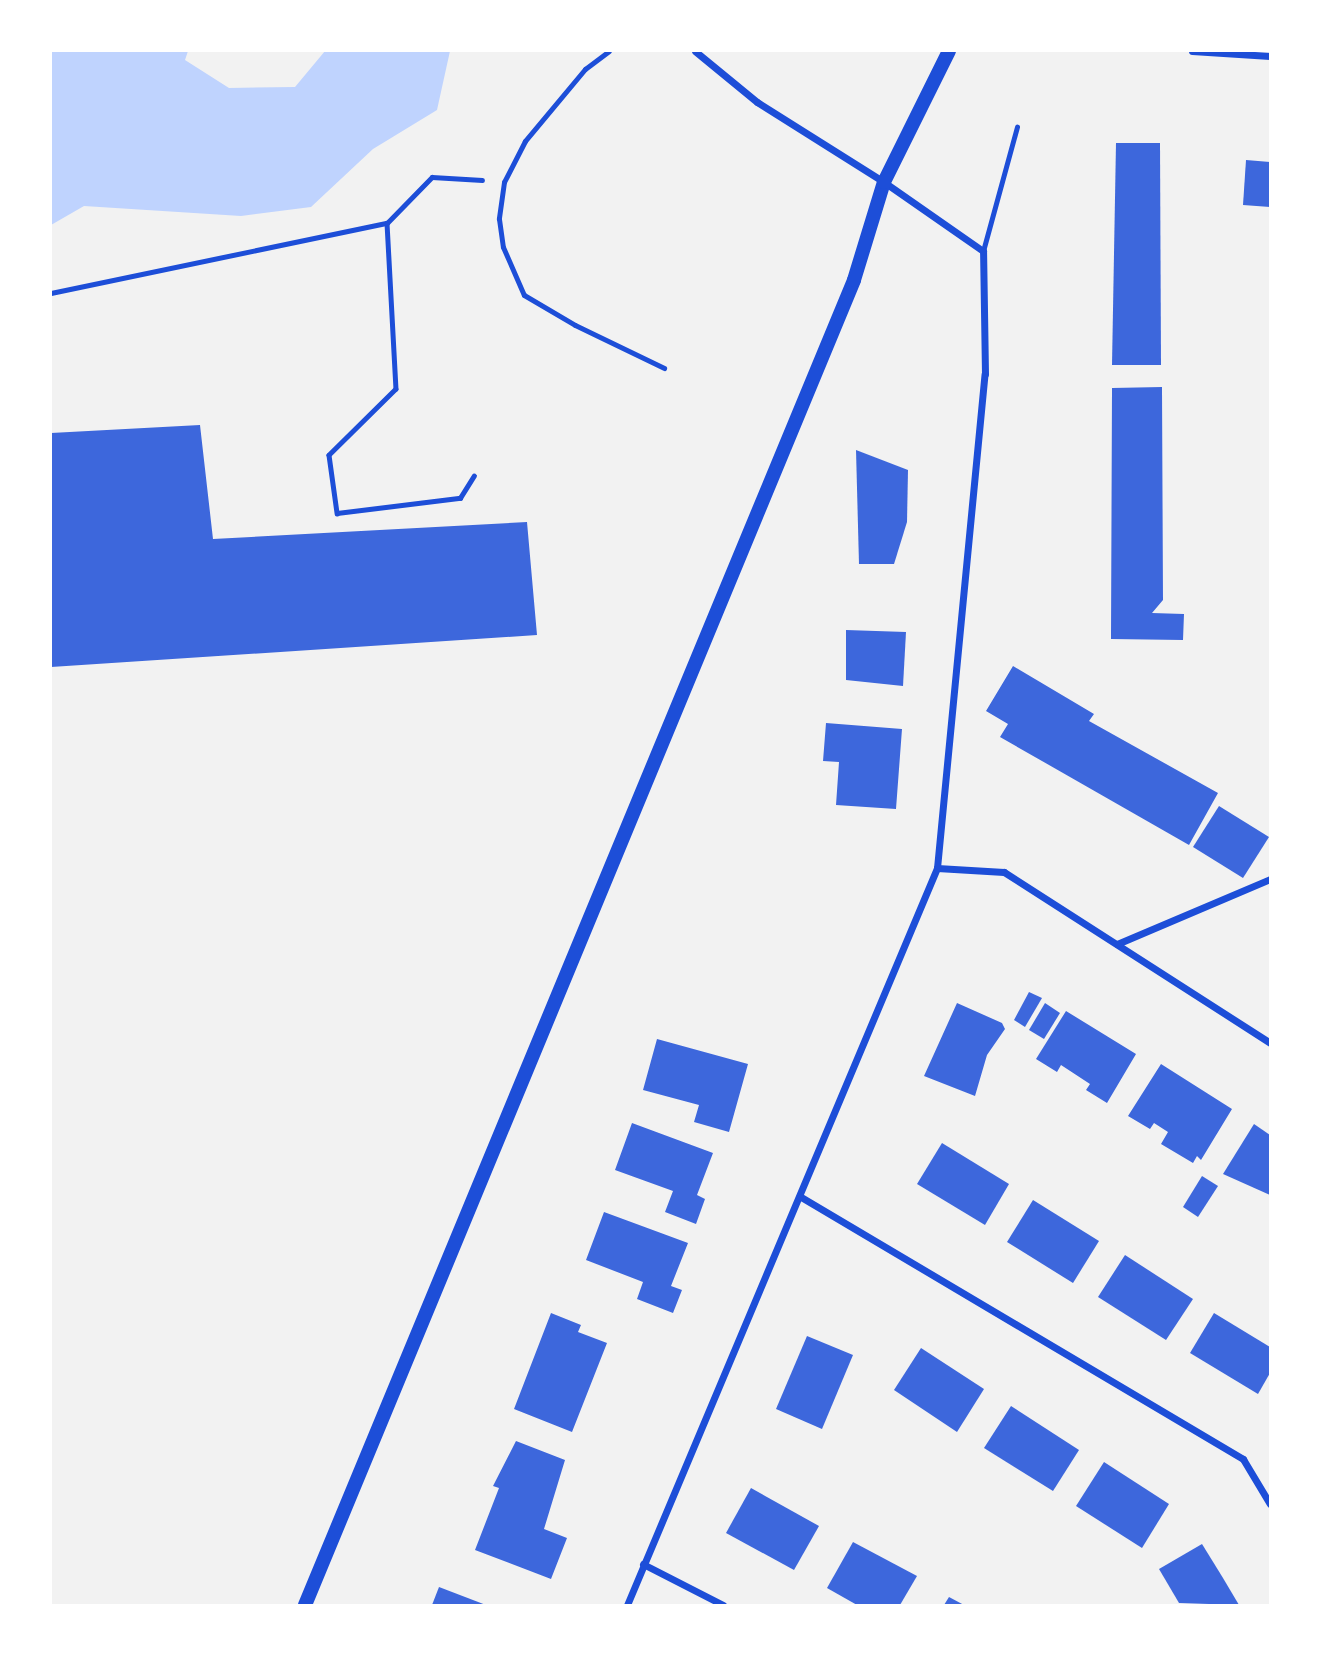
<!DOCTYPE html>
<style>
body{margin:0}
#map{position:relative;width:1321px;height:1656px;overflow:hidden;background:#f2f2f2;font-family:Barlow,sans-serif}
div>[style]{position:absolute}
.water>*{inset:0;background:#bfd3fe}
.building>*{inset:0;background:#3d67dc}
.path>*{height:4.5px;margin:-2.25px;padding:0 2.25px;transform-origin:2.25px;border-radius:2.25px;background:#1d4ed8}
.service>*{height:5px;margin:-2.5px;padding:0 2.5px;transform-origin:2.5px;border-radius:2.5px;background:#1d4ed8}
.minor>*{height:7px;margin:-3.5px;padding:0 3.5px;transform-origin:3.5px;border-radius:3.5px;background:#1d4ed8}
.secondary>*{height:14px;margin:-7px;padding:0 7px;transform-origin:7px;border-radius:7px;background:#1d4ed8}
span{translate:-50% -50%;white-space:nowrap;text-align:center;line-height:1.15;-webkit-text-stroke:7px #fff;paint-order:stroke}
.frame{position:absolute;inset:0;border:52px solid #fff;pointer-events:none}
</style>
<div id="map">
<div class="water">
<i style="clip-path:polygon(51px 51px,188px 51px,185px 60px,229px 88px,295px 87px,325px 51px,450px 51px,437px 110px,373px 149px,311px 207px,241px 216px,84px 206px,51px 225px)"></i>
</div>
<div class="building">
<i style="clip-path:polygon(1116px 143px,1160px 143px,1161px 365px,1112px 365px)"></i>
<i style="clip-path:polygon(1246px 160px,1270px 162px,1270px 207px,1243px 205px)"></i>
<i style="clip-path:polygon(1162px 387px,1163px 600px,1152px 613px,1184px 614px,1183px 640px,1111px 639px,1112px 388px)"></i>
<i style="clip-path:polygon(200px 425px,213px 539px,527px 522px,537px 635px,51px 667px,51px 433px)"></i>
<i style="clip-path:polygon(856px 450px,908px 470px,907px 522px,894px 564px,859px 564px)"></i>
<i style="clip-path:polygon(846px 630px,906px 632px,903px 686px,846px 680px)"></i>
<i style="clip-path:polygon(1013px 666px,1094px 714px,1089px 721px,1218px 793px,1189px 845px,1000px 737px,1008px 724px,986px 711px)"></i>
<i style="clip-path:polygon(826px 723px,902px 729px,896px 809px,836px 805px,839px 762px,823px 761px)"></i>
<i style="clip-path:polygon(1219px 806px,1269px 837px,1243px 878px,1193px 847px)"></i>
<i style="clip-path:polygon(1029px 992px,1042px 998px,1025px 1027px,1014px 1020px)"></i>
<i style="clip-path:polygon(957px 1003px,1002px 1023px,1005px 1029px,987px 1055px,975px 1096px,924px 1076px)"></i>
<i style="clip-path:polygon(1045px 1003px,1060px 1013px,1044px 1039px,1029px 1030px)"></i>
<i style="clip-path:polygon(1066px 1011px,1136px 1054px,1107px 1103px,1086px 1090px,1090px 1084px,1061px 1065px,1057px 1072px,1036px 1059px)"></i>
<i style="clip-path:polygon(657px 1039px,748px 1064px,729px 1132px,694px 1122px,699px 1105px,643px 1090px)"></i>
<i style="clip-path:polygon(1161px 1064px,1232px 1109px,1201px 1160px,1197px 1156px,1193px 1163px,1161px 1144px,1168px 1132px,1154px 1123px,1150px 1129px,1128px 1116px)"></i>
<i style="clip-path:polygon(632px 1123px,713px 1153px,697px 1195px,705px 1199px,696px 1224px,665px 1212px,673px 1191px,615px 1170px)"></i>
<i style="clip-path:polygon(1254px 1124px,1270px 1135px,1270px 1195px,1223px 1174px)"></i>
<i style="clip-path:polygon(942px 1143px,1009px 1184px,985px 1225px,917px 1184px)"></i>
<i style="clip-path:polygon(1202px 1176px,1218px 1186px,1198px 1217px,1183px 1207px)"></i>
<i style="clip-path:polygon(1033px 1200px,1099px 1241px,1073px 1283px,1007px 1242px)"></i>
<i style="clip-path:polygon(604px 1212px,688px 1243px,671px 1286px,682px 1290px,673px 1313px,637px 1299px,643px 1282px,586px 1260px)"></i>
<i style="clip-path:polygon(1125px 1255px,1193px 1299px,1166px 1340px,1098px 1297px)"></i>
<i style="clip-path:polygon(551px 1313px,581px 1325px,578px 1332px,607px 1343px,572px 1432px,514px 1409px)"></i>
<i style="clip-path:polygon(1214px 1313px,1270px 1347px,1270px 1373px,1258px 1394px,1190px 1353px)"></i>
<i style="clip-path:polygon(807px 1336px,853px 1355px,822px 1429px,776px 1409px)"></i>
<i style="clip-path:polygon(921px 1348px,984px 1389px,957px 1432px,894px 1390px)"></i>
<i style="clip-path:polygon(1011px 1406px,1079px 1450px,1053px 1491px,984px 1448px)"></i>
<i style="clip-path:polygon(516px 1441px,565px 1460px,544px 1529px,567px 1538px,551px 1579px,475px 1550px,499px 1488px,493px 1486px)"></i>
<i style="clip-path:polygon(1104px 1462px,1169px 1504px,1142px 1548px,1076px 1506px)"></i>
<i style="clip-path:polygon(751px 1488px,819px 1526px,794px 1570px,726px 1533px)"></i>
<i style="clip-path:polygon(853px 1542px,917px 1576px,900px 1605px,857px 1605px,827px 1588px)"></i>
<i style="clip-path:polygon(1202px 1544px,1223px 1578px,1239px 1605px,1179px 1603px,1159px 1569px)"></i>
<i style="clip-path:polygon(439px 1587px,486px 1605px,432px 1605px)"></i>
<i style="clip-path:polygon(949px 1597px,964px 1605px,944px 1605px)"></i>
</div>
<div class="path">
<i style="left:387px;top:223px;width:166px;rotate:86.9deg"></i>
<i style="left:396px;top:389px;width:94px;rotate:135.4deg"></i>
<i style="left:329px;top:455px;width:59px;rotate:82.1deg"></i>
<i style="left:337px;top:513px;width:124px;rotate:-7deg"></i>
<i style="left:460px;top:498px;width:26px;rotate:-58deg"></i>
<i style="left:51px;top:293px;width:343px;rotate:-11.8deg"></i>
<i style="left:387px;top:223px;width:64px;rotate:-45.6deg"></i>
<i style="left:432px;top:177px;width:50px;rotate:3.4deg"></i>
</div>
<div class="service">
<i style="left:609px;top:51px;width:30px;rotate:143deg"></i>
<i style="left:585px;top:69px;width:94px;rotate:129.8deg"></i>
<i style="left:525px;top:141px;width:46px;rotate:117.1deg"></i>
<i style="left:504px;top:182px;width:37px;rotate:98deg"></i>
<i style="left:499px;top:219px;width:28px;rotate:82deg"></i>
<i style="left:503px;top:247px;width:52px;rotate:66.4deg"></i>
<i style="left:524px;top:295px;width:59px;rotate:30.5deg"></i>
<i style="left:575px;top:325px;width:99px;rotate:25.8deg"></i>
<i style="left:983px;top:251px;width:129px;rotate:-74.7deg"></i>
</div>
<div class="minor">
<i style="left:1192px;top:51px;width:78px;rotate:3.7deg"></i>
<i style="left:937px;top:868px;width:67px;rotate:3.4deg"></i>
<i style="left:1004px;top:872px;width:316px;rotate:32.7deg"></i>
<i style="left:1117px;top:944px;width:166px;rotate:-23deg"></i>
<i style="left:801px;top:1197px;width:514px;rotate:30.66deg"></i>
<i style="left:1243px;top:1459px;width:52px;rotate:59deg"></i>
<i style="left:643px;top:1564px;width:90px;rotate:27.1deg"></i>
<i style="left:627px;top:1605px;width:800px;rotate:-67.19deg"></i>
<i style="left:937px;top:868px;width:496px;rotate:-84.5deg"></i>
<i style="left:985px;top:374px;width:123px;rotate:-90.9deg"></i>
<i style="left:983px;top:251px;width:121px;rotate:-145.1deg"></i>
<i style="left:884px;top:182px;width:150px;rotate:-147.8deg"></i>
<i style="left:757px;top:102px;width:80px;rotate:-140.6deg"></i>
</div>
<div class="secondary">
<i style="left:305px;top:1605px;width:1434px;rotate:-67.49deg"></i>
<i style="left:854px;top:280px;width:102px;rotate:-73deg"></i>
<i style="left:884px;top:182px;width:146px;rotate:-63.6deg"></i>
</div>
<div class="frame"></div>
</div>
